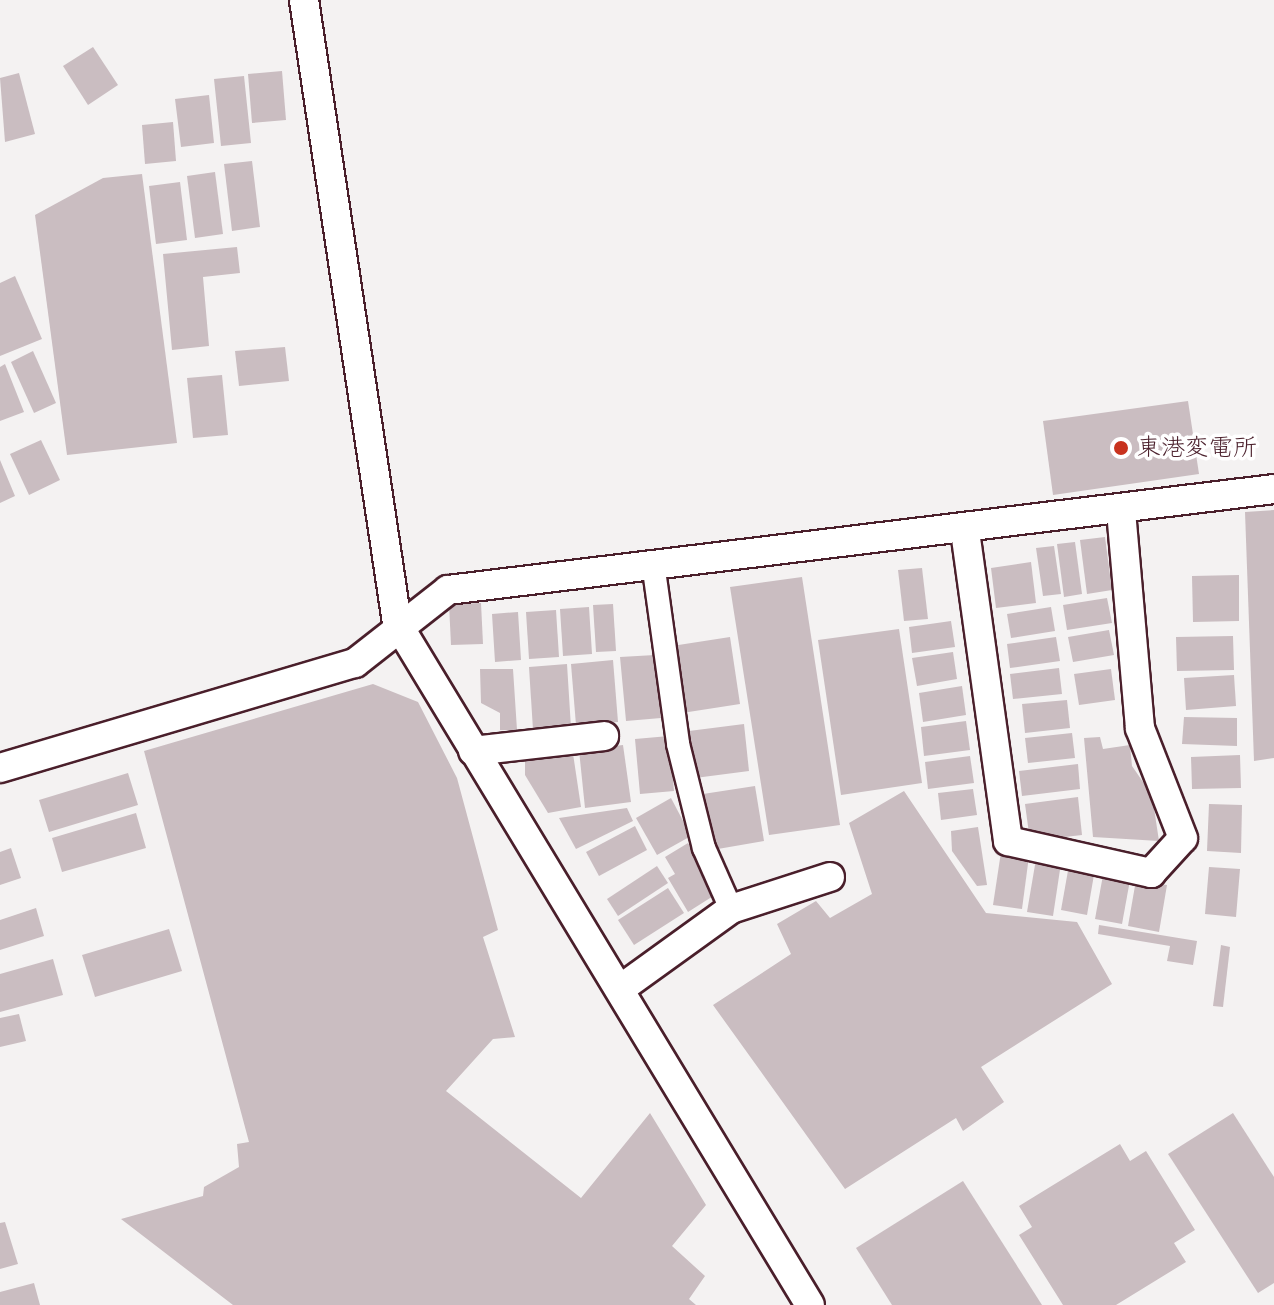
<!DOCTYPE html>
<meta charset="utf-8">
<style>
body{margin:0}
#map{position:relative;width:1274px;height:1305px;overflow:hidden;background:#f4f2f2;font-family:Pangolin,"Klee One",sans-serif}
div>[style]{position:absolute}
.building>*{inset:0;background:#cabdc1}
.roads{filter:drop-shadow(2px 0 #4a1f2b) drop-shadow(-2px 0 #4a1f2b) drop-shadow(0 2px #4a1f2b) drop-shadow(0 -2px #4a1f2b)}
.pedestrian>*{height:22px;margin:-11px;padding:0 11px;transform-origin:11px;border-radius:11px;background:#fff}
.minor>*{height:28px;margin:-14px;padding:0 14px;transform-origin:14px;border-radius:14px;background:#fff}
.dots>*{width:22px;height:22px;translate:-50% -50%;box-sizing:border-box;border:4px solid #fff;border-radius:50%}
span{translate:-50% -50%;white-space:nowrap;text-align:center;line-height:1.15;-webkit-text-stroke:7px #fff;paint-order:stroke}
.poi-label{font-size:24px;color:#4a1f2b}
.left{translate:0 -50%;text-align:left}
</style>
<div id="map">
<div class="building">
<i style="clip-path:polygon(93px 47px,118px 85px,88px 105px,63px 66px)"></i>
<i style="clip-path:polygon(282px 71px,286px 120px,252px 123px,248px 74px)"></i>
<i style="clip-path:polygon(19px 73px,35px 134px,5px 142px,0 78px)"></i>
<i style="clip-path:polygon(244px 76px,251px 143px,221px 146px,214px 79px)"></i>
<i style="clip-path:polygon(209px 95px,214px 143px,181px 147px,175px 99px)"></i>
<i style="clip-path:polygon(173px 122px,176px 161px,145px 164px,142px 125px)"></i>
<i style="clip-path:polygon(252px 161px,260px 227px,232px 231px,224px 164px)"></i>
<i style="clip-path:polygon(215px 172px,223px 234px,195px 238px,187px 176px)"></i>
<i style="clip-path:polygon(142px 174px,177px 443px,67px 455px,35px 215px,103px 178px)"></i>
<i style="clip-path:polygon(180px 182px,187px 240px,156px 244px,149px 186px)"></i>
<i style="clip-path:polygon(237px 247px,240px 273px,203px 277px,209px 346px,172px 350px,163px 254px)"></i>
<i style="clip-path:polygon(15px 276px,42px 339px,0 356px,0 283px)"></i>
<i style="clip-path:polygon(285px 347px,289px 381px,239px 386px,235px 351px)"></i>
<i style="clip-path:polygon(33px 351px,56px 403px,34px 413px,11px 362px)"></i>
<i style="clip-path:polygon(5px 364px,24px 412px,0 421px,0 367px)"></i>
<i style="clip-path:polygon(222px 375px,228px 435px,193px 438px,187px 378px)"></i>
<i style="clip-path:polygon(1188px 401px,1199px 474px,1053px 495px,1043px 421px)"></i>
<i style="clip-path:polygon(41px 440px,60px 480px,29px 495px,10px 454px)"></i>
<i style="clip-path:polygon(0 460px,15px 496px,0 503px)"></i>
<i style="clip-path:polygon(1274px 510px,1274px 758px,1254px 761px,1245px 512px)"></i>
<i style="clip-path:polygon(1105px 537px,1112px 590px,1087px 594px,1080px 540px)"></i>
<i style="clip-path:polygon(1075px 542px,1082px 594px,1064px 597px,1057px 544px)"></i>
<i style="clip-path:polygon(1054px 546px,1061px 594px,1043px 596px,1036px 548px)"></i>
<i style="clip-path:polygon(1031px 562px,1036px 603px,996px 608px,991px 568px)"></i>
<i style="clip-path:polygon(922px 568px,928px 619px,904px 621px,898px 570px)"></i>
<i style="clip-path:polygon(1239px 575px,1239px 621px,1193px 622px,1192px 576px)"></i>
<i style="clip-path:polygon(802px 577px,840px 825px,769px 835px,730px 587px)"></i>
<i style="clip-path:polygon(1107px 598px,1112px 623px,1067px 630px,1063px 605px)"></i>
<i style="clip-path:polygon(481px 603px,483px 644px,451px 645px,449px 604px)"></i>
<i style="clip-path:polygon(613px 604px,616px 651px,596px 652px,593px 605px)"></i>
<i style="clip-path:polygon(589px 607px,592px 654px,563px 656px,560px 609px)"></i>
<i style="clip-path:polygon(1051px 607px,1055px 631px,1011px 638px,1007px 614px)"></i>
<i style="clip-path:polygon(556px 610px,559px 657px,529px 659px,526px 612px)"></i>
<i style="clip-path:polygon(518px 612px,521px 660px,495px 662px,492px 614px)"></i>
<i style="clip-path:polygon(951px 621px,955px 647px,912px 653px,909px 627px)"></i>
<i style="clip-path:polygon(899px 629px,922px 783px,841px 795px,818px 640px)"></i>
<i style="clip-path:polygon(1109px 630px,1114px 655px,1073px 662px,1068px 637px)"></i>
<i style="clip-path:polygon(1233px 636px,1234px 670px,1177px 671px,1176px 637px)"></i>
<i style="clip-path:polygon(730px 637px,740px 704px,682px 713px,672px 646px)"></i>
<i style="clip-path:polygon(1056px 637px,1060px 661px,1010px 668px,1007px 644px)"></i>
<i style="clip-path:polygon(953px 652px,957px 679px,917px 686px,912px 658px)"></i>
<i style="clip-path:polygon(655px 655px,661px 718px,626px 721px,620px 657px)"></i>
<i style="clip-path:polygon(613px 660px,618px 722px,576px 725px,571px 664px)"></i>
<i style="clip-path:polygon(567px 664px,571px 728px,533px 730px,529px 667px)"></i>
<i style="clip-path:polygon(1059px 668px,1062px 694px,1013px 699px,1010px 674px)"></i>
<i style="clip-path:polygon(480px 669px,513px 669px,517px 730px,500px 730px,500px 713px,481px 703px)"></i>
<i style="clip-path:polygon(1111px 669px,1115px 700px,1079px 705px,1074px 674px)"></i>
<i style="clip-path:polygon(1234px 675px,1236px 706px,1186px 710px,1184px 678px)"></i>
<i style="clip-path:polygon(373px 684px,418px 702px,457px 778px,498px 930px,483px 937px,515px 1037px,493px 1039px,446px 1091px,581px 1198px,650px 1113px,706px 1205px,672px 1246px,705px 1276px,689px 1299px,696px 1305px,233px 1305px,121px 1219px,203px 1196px,204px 1187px,239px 1167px,237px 1144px,249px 1142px,144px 751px)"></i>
<i style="clip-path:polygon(962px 686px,966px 715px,923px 722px,919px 693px)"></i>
<i style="clip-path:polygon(1067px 700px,1070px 728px,1025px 733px,1022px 704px)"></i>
<i style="clip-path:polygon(1184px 717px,1237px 718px,1237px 746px,1182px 744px)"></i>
<i style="clip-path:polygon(966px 721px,970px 750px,924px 756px,921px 727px)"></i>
<i style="clip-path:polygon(744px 724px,749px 771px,695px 778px,689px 731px)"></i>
<i style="clip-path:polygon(1072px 733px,1075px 758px,1028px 763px,1025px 738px)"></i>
<i style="clip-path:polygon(669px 736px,674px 791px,640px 794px,635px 739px)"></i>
<i style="clip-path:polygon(1100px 737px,1103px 749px,1130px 745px,1132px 766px,1152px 795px,1159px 841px,1093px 837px,1084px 738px)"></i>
<i style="clip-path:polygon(623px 745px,631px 802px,585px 808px,579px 750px)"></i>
<i style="clip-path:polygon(572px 747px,581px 807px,548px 813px,525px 775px,525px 753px)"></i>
<i style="clip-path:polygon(1240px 755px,1241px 788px,1192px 789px,1191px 757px)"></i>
<i style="clip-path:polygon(970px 756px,974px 783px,928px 789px,925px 762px)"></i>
<i style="clip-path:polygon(1078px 764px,1080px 789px,1022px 796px,1019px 771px)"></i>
<i style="clip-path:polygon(128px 773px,138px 805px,49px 832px,39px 800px)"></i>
<i style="clip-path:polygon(755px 786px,764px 841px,712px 850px,703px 794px)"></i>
<i style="clip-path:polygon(973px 789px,977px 815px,941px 820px,938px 793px)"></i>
<i style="clip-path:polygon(904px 791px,986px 913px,1077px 922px,1112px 984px,981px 1067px,1004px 1102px,963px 1131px,956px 1118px,845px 1189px,713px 1005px,791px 954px,777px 924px,816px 901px,830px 918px,872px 894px,849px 823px)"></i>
<i style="clip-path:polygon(1078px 797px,1082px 835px,1030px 841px,1025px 804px)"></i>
<i style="clip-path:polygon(671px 798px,691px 836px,657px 855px,636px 818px)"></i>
<i style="clip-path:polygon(1209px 804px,1242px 805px,1241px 853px,1207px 851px)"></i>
<i style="clip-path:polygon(627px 808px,633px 821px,576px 849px,559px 818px)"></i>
<i style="clip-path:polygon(136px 813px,146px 848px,62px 872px,52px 838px)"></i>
<i style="clip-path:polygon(635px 826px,647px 850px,599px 876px,586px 852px)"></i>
<i style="clip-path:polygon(978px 827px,987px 885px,977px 886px,952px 851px,951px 831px)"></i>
<i style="clip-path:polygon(688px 843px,718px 893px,688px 912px,668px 878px,675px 874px,665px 857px)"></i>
<i style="clip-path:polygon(11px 848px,21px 878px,0 885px,0 852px)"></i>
<i style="clip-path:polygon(1001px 852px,1029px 856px,1022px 909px,993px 905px)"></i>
<i style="clip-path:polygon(1036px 859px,1061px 863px,1053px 916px,1027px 912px)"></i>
<i style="clip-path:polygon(1069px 865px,1095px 869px,1087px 915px,1061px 910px)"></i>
<i style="clip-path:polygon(657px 866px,668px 883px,618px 916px,607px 899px)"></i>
<i style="clip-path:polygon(1209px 867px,1240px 869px,1236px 917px,1205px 914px)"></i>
<i style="clip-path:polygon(1103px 875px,1130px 880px,1122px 924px,1095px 919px)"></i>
<i style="clip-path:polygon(1136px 880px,1167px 885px,1159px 932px,1128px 926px)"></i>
<i style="clip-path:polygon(668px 888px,684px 913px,634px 945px,618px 920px)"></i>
<i style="clip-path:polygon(36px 908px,44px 936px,0 950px,0 920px)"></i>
<i style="clip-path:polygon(1099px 925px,1197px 941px,1193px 965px,1167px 961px,1170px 946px,1098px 934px)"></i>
<i style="clip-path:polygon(169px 929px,182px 971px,95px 997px,82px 955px)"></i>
<i style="clip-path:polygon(1221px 945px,1230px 947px,1223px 1007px,1213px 1006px)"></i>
<i style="clip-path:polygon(53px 959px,63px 995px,0 1012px,0 974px)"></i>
<i style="clip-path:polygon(19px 1014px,26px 1041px,0 1047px,0 1018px)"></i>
<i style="clip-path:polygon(1233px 1113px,1274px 1177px,1274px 1283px,1258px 1293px,1168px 1154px)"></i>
<i style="clip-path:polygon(1120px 1144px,1130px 1161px,1146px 1151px,1195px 1230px,1174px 1243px,1186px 1262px,1116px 1305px,1063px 1305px,1019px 1235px,1032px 1227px,1019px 1206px)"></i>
<i style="clip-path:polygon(963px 1181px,1042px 1305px,892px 1305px,856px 1248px)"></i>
<i style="clip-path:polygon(5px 1222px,18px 1264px,0 1269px,0 1223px)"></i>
<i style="clip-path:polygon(34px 1283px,40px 1305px,0 1305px,0 1292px)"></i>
</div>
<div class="roads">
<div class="pedestrian">
<i style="left:654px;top:570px;width:176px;rotate:82.1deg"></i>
<i style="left:678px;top:744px;width:107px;rotate:76deg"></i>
<i style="left:704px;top:848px;width:67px;rotate:66.1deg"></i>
</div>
<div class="minor">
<i style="left:304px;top:0;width:630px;rotate:81.51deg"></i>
<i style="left:397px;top:623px;width:797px;rotate:58.8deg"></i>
<i style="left:965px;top:531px;width:313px;rotate:82.1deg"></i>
<i style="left:1008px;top:841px;width:147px;rotate:12.6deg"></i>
<i style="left:1151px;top:873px;width:47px;rotate:-47.6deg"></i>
<i style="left:1183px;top:838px;width:118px;rotate:-111.4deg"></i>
<i style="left:1140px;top:728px;width:218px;rotate:-95deg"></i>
<i style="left:473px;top:751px;width:132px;rotate:-6.5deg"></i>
<i style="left:0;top:768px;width:370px;rotate:-16.5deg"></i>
<i style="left:355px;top:663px;width:118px;rotate:-38.1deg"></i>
<i style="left:448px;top:590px;width:832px;rotate:-6.97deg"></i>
<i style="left:623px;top:987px;width:133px;rotate:-35.8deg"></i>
<i style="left:731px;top:909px;width:104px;rotate:-17.9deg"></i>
</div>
</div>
<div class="dots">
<i style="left:1121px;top:448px;background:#c8321e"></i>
</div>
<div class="poi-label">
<span class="left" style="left:1137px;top:448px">東港変電所</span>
</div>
</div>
